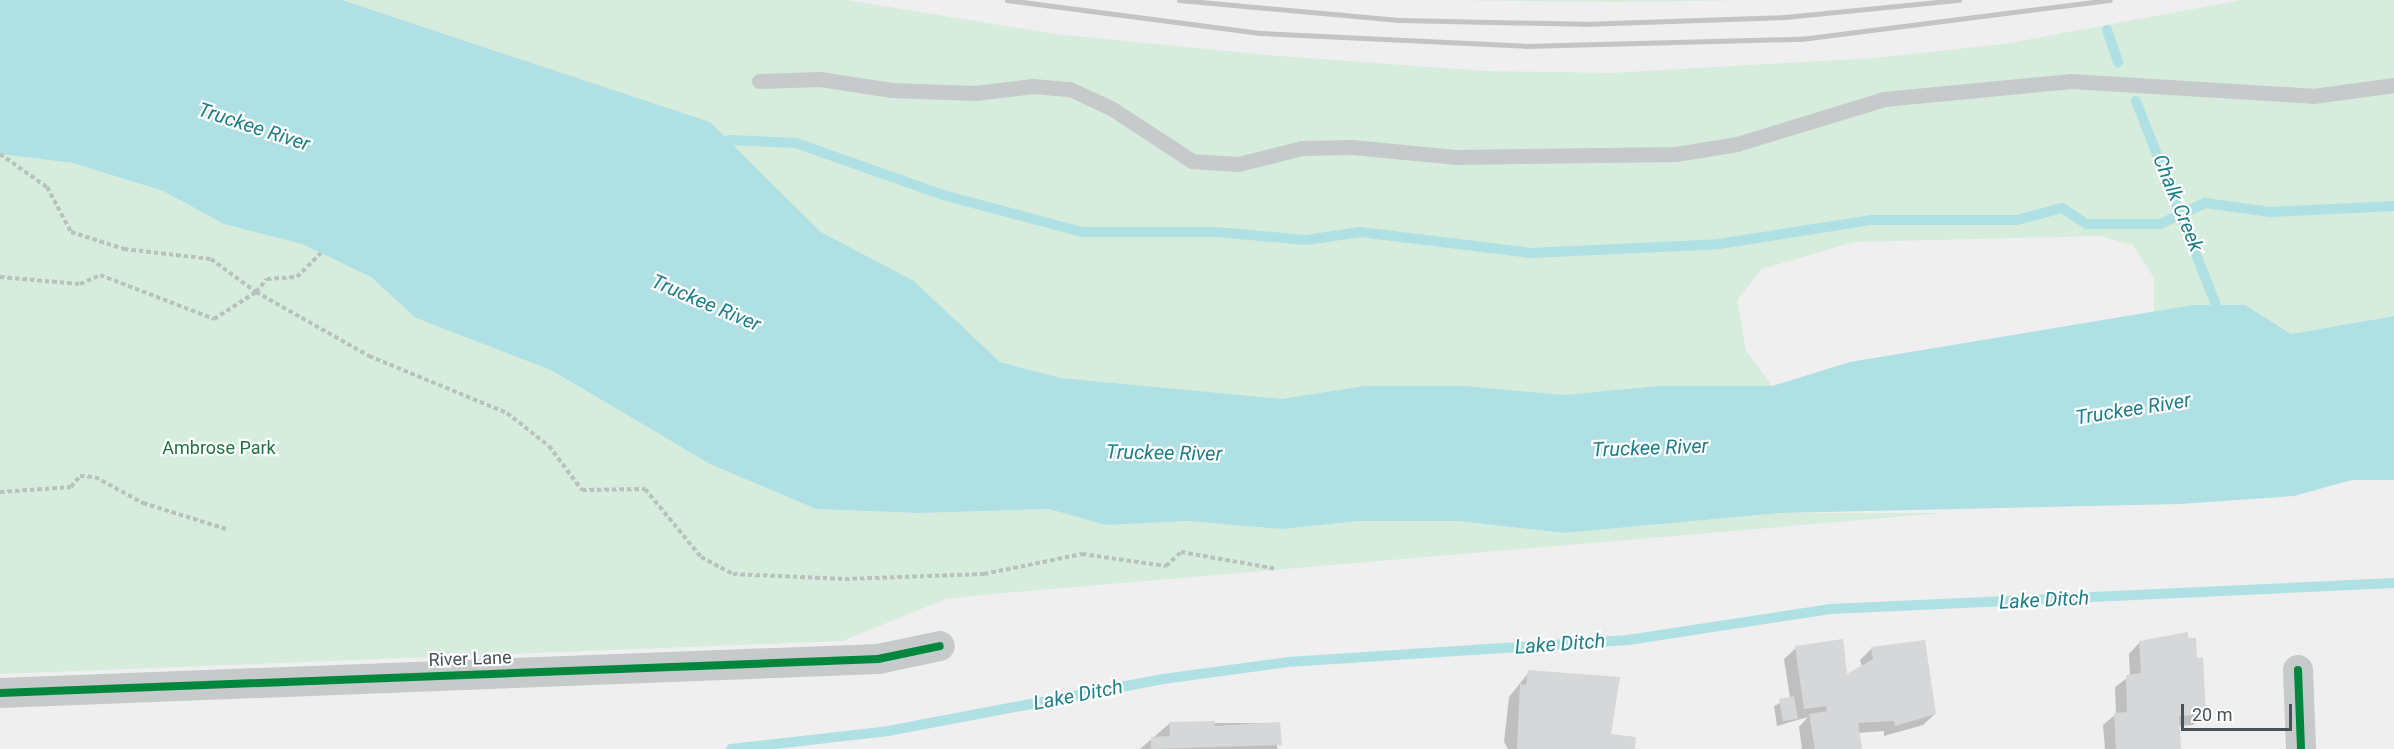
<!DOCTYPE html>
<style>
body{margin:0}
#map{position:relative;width:2394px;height:749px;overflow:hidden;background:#efefef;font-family:Roboto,sans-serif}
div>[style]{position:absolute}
.green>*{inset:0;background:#d6ecdc}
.water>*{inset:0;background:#afe0e4}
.shadow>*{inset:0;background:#0003}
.stream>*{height:10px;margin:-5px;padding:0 5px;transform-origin:5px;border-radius:5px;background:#afe0e4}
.building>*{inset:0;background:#d5d7d8}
.path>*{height:4px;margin-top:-2px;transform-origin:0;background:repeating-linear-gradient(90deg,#b7c1bd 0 4.5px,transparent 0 7.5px)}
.service>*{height:15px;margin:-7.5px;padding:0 7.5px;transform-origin:7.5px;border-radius:7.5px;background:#c7caca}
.minor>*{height:30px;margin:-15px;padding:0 15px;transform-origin:15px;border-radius:15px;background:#c7caca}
.rail>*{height:4.5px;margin:-2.25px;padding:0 2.25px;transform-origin:2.25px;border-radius:2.25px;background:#c3c4c5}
.cycleway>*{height:8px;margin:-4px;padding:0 4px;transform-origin:4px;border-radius:4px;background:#00873e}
span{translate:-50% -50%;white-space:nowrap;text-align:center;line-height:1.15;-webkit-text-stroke:4.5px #fff;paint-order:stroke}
.park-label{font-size:18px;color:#227140}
.street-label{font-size:18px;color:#485359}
.water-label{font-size:20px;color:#1d7f89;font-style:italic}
.scale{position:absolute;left:2181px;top:704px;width:111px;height:27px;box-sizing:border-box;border:3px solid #485359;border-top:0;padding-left:8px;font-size:18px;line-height:21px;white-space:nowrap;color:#485359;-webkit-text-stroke:4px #fff;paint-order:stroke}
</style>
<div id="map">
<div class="green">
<i style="clip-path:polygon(342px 0,847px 0,1055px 34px,1267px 55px,1485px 71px,1611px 73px,1874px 58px,2004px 44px,2242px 0,2394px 0,2394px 316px,2291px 334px,2245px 305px,2154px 312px,2154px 278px,2133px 245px,2100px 236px,1854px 242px,1762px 269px,1737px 300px,1746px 351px,1772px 386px,1657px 386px,1564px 395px,1466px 386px,1363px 386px,1282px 399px,1061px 378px,1000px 362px,914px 281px,821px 232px,710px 122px)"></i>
<i style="clip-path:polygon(1446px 0,1751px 0,1616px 2px)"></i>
<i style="clip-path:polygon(0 154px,73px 163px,163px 191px,224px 224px,302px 244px,371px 277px,416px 318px,551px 370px,710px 464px,816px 509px,919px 513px,1049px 509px,1107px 525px,1188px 521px,1282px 529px,1360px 521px,1458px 521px,1564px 533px,1780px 513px,1943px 513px,981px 595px,946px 599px,842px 641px,0 674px)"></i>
</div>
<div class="water">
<i style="clip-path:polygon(0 0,342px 0,710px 122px,821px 232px,914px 281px,1000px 362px,1061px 378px,1282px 399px,1363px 386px,1466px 386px,1564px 395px,1657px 386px,1772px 386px,1850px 362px,2193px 305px,2245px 305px,2291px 334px,2394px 316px,2394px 480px,2352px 480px,2294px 496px,2180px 504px,1780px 513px,1564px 533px,1458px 521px,1360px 521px,1282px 529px,1188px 521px,1106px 525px,1049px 509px,919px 513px,816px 509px,710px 464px,551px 370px,416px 318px,371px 277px,302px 244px,224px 224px,163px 191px,73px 163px,0 154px)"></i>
</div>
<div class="shadow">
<i style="clip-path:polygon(2140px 642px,2204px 714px,2193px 725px,2178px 726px,2179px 749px,2105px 749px,2103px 725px,2116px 714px,2115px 687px,2130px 676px,2129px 654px)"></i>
<i style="clip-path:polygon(1796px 648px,1846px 676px,1862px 667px,1860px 660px,1872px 648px,1935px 714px,1923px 725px,1884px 736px,1884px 731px,1858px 733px,1860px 749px,1802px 749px,1799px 727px,1808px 717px,1777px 726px,1774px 706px,1790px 698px,1784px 659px)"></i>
<i style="clip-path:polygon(1529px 672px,1610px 735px,1633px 749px,1508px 749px,1504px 742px,1509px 697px)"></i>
<i style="clip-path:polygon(1170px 723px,1279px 723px,1277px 749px,1140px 749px)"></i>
</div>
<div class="stream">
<i style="left:2107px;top:30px;width:34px;rotate:71deg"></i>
<i style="left:2136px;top:101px;width:219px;rotate:68.6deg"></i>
<i style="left:729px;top:140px;width:67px;rotate:2.6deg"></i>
<i style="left:796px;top:143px;width:156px;rotate:19.5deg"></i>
<i style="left:943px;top:195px;width:144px;rotate:14.9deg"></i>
<i style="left:1082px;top:232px;width:134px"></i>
<i style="left:1216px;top:232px;width:90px;rotate:5.1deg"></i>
<i style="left:1306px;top:240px;width:55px;rotate:-8.4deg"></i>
<i style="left:1360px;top:232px;width:172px;rotate:7deg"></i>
<i style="left:1531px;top:253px;width:188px;rotate:-2.7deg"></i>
<i style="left:1719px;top:244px;width:153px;rotate:-9deg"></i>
<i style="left:1870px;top:220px;width:147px"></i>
<i style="left:2017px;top:220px;width:47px;rotate:-14.9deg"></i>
<i style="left:2062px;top:208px;width:30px;rotate:33deg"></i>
<i style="left:2087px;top:224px;width:73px"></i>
<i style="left:2160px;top:224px;width:50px;rotate:-25deg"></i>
<i style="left:2205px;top:203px;width:66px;rotate:7.9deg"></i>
<i style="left:2270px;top:212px;width:124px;rotate:-2.8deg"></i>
<i style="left:731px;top:749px;width:158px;rotate:-6.5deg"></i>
<i style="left:888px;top:731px;width:280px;rotate:-10.7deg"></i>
<i style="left:1163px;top:679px;width:126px;rotate:-7.7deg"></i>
<i style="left:1288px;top:662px;width:341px;rotate:-3.7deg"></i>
<i style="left:1628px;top:640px;width:205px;rotate:-8.7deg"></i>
<i style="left:1831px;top:609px;width:564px;rotate:-2.64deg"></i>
</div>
<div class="building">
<i style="clip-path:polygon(2188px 632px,2188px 638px,2196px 638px,2197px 658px,2203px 657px,2206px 714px,2179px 716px,2181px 749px,2116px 749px,2114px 713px,2127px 712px,2126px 675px,2141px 673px,2139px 641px)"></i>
<i style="clip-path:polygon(1843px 639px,1847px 674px,1873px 659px,1871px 647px,1925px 640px,1936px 714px,1895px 726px,1894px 721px,1858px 723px,1862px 749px,1815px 749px,1809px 714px,1827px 711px,1826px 706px,1804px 709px,1795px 646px)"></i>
<i style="clip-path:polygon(1528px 670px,1620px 677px,1611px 734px,1636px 737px,1635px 749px,1517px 749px,1520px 684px,1526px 685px)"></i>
<i style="clip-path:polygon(1794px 696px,1798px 719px,1783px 721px,1779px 699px)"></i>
<i style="clip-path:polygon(1215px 721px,1215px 726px,1280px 722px,1282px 745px,1151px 749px,1151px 737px,1170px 736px,1169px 722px)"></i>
</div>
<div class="path">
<i style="left:0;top:154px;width:57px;rotate:35.1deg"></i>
<i style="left:47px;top:187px;width:51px;rotate:61.9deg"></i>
<i style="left:71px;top:232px;width:56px;rotate:17.8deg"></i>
<i style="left:124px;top:249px;width:88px;rotate:6.6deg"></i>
<i style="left:211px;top:259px;width:56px;rotate:36.3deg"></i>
<i style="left:256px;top:292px;width:130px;rotate:29.5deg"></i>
<i style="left:369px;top:356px;width:149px;rotate:22.4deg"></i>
<i style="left:507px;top:413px;width:53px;rotate:38.2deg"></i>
<i style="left:549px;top:446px;width:55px;rotate:53.1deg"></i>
<i style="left:582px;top:490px;width:63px;rotate:-0.9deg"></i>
<i style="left:645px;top:489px;width:88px;rotate:50.5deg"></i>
<i style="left:701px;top:557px;width:36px;rotate:28deg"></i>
<i style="left:733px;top:574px;width:112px;rotate:2.6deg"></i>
<i style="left:845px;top:579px;width:139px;rotate:-2.1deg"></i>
<i style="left:984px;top:574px;width:100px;rotate:-11.5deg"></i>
<i style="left:1082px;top:554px;width:85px;rotate:8.1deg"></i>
<i style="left:1166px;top:566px;width:21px;rotate:-43deg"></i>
<i style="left:1181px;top:552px;width:97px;rotate:10deg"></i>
<i style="left:0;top:277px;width:80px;rotate:5deg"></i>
<i style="left:80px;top:284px;width:22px;rotate:-24deg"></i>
<i style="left:100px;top:275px;width:122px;rotate:21.1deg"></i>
<i style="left:214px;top:319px;width:50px;rotate:-32.7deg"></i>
<i style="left:256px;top:292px;width:17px;rotate:-50deg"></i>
<i style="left:267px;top:279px;width:30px;rotate:-4deg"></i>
<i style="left:297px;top:277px;width:34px;rotate:-45deg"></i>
<i style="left:0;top:492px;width:71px;rotate:-4deg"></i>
<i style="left:71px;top:487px;width:14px;rotate:-51deg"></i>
<i style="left:80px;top:476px;width:15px;rotate:4deg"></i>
<i style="left:95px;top:477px;width:55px;rotate:28.4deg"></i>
<i style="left:143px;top:503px;width:87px;rotate:17.4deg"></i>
</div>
<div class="service">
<i style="left:759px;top:81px;width:61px;rotate:-1.9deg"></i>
<i style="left:820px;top:79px;width:72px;rotate:8.8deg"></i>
<i style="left:891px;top:90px;width:84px;rotate:2deg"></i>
<i style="left:975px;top:93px;width:58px;rotate:-6.9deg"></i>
<i style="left:1033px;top:86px;width:37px;rotate:5deg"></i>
<i style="left:1070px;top:89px;width:45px;rotate:24.9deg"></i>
<i style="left:1111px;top:108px;width:97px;rotate:33.2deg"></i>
<i style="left:1192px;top:161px;width:46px;rotate:3.7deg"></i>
<i style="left:1238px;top:164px;width:66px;rotate:-14deg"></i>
<i style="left:1302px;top:148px;width:50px;rotate:-1.1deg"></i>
<i style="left:1352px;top:147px;width:103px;rotate:5.5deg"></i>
<i style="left:1455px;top:157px;width:221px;rotate:-0.8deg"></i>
<i style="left:1676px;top:154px;width:62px;rotate:-9.3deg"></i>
<i style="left:1737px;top:144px;width:154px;rotate:-17deg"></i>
<i style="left:1884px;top:99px;width:188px;rotate:-5.5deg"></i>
<i style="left:2071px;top:81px;width:242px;rotate:3.5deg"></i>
<i style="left:2313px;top:96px;width:82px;rotate:-7.7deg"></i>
</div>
<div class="minor">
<i style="left:2298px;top:670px;width:79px;rotate:87.8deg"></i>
<i style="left:0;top:693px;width:879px;rotate:-2.22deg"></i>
<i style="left:878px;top:659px;width:63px;rotate:-11.8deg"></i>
</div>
<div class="rail">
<i style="left:1007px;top:0;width:257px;rotate:7.4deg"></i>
<i style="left:1262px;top:33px;width:263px;rotate:2.8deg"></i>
<i style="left:1525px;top:46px;width:276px;rotate:-1.5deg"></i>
<i style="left:1801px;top:39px;width:311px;rotate:-7.2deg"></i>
<i style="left:1179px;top:0;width:221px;rotate:5.2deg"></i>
<i style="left:1399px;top:20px;width:184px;rotate:1.2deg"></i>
<i style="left:1583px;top:24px;width:202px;rotate:-2deg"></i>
<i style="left:1785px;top:17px;width:175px;rotate:-5.6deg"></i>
</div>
<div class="cycleway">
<i style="left:2298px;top:670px;width:79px;rotate:87.8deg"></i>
<i style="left:0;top:693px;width:879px;rotate:-2.22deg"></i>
<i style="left:878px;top:659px;width:63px;rotate:-11.8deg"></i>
</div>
<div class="park-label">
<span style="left:219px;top:448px">Ambrose Park</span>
</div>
<div class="street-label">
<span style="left:470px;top:659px;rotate:-2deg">River Lane</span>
</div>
<div class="water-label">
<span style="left:254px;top:127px;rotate:18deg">Truckee River</span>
<span style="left:2178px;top:203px;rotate:68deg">Chalk Creek</span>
<span style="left:706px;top:303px;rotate:23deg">Truckee River</span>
<span style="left:2133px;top:409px;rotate:-9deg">Truckee River</span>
<span style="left:1650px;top:448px;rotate:-2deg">Truckee River</span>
<span style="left:1164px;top:453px;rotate:1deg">Truckee River</span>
<span style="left:2044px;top:600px;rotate:-3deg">Lake Ditch</span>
<span style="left:1560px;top:644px;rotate:-4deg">Lake Ditch</span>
<span style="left:1078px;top:695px;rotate:-11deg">Lake Ditch</span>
</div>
<div class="scale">20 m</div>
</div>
